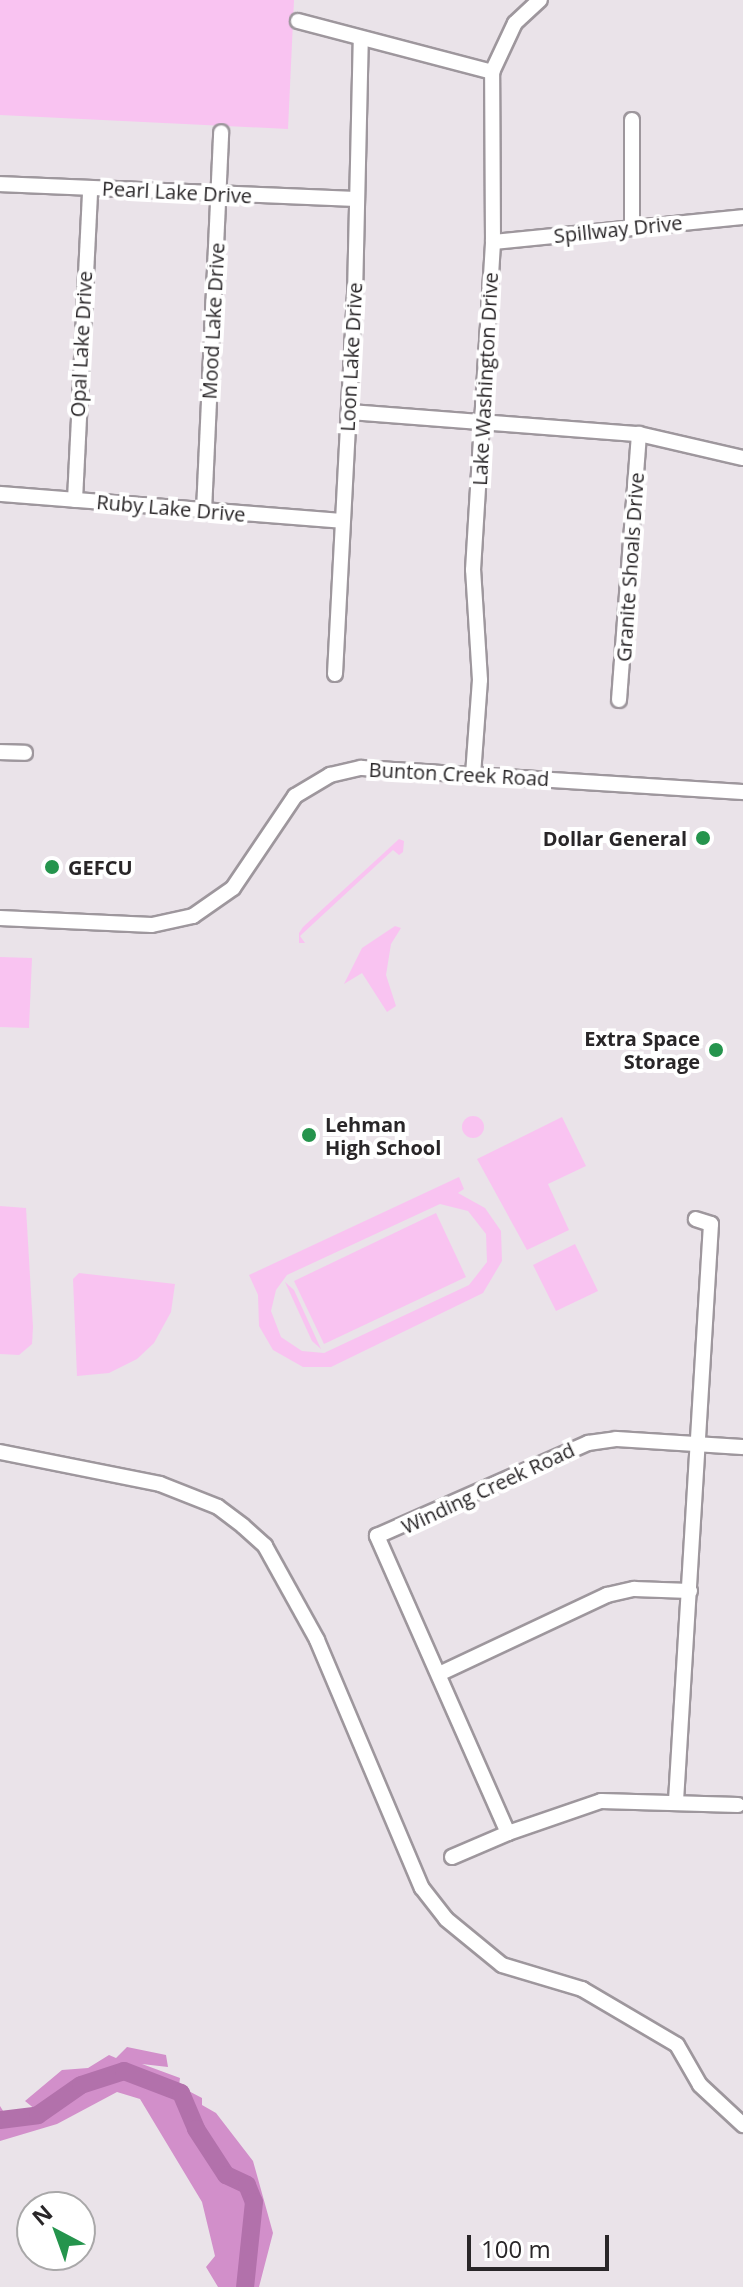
<!DOCTYPE html>
<style>
body{margin:0}
#map{position:relative;width:743px;height:2287px;overflow:hidden;background:#eae3e9;font-family:"Open Sans",sans-serif}
div>[style]{position:absolute}
.green>*{inset:0;background:#f9c3f1}
.round{border-radius:50%}
.forest>*{inset:0;background:#d28fca}
.river>*{height:18px;margin:-9px;padding:0 9px;transform-origin:9px;border-radius:9px;background:#b271ab}
.roads{filter:drop-shadow(2px 0 #9e979d) drop-shadow(-2px 0 #9e979d) drop-shadow(0 2px #9e979d) drop-shadow(0 -2px #9e979d)}
.minor>*{height:14px;margin:-7px;padding:0 7px;transform-origin:7px;border-radius:7px;background:#fff}
.dots>*{width:22px;height:22px;translate:-50% -50%;box-sizing:border-box;border:4px solid #fff;border-radius:50%}
span{translate:-50% -50%;white-space:nowrap;text-align:center;line-height:1.15;-webkit-text-stroke:8px #fff;paint-order:stroke}
.street-label{font-size:20px;color:#292628}
.poi-label{font-size:20px;color:#292628;font-weight:700}
.right{translate:-100% -50%;text-align:right}
.left{translate:0 -50%;text-align:left}
.north{position:absolute;left:16px;top:2191px;width:80px;height:80px;box-sizing:border-box;background:#fff;border:2px solid #a9a8a9;border-radius:50%;rotate:319deg;font-size:22px;font-weight:700;line-height:32px;text-align:center;color:#292628}
.north::after{content:'';display:block;margin:auto;width:28px;height:36px;background:#25944d;clip-path:polygon(50% 0,100% 100%,50% 72%,0 100%)}
.scale{position:absolute;left:467px;top:2235px;width:142px;height:36px;box-sizing:border-box;border:4px solid #292628;border-top:0;padding-left:10px;font-size:24px;line-height:28px;white-space:nowrap;color:#292628;-webkit-text-stroke:6px #fff;paint-order:stroke}
</style>
<div id="map">
<div class="green">
<i style="clip-path:polygon(0 0,294px 0,288px 129px,0 115px)"></i>
<i style="clip-path:polygon(399px 839px,404px 841px,403px 852px,399px 855px,393px 850px,300px 936px,305px 943px,299px 943px,299px 933px,303px 927px)"></i>
<i style="clip-path:polygon(395px 926px,401px 928px,391px 944px,386px 975px,396px 1006px,387px 1012px,362px 973px,344px 984px,362px 948px)"></i>
<i style="clip-path:polygon(0 957px,32px 958px,29px 1028px,0 1027px)"></i>
<i class="round" style="left:462px;top:1116px;width:22px;height:22px"></i>
<i style="clip-path:polygon(562px 1117px,586px 1166px,548px 1184px,569px 1230px,527px 1250px,477px 1159px)"></i>
<i style="clip-path:polygon(evenodd,459px 1177px,464px 1189px,458px 1193px,485px 1208px,501px 1231px,502px 1261px,483px 1293px,331px 1367px,303px 1367px,273px 1350px,259px 1326px,258px 1295px,249px 1275px,459px 1177px,440px 1204px,468px 1211px,486px 1234px,487px 1262px,469px 1285px,324px 1353px,302px 1351px,281px 1337px,271px 1311px,276px 1290px,287px 1275px,440px 1204px)"></i>
<i style="clip-path:polygon(0 1206px,26px 1208px,33px 1327px,32px 1344px,19px 1355px,0 1354px)"></i>
<i style="clip-path:polygon(436px 1213px,466px 1277px,324px 1344px,294px 1281px)"></i>
<i style="clip-path:polygon(575px 1244px,598px 1291px,556px 1311px,533px 1265px)"></i>
<i style="clip-path:polygon(79px 1273px,175px 1284px,171px 1312px,154px 1343px,137px 1359px,109px 1373px,77px 1376px,73px 1279px)"></i>
<i style="clip-path:polygon(285px 1282px,294px 1290px,321px 1349px,312px 1341px)"></i>
</div>
<div class="forest">
<i style="clip-path:polygon(127px 2047px,166px 2055px,168px 2067px,142px 2064px,180px 2078px,179px 2086px,202px 2098px,202px 2105px,216px 2113px,253px 2161px,273px 2233px,259px 2287px,218px 2287px,206px 2267px,215px 2256px,202px 2202px,140px 2099px,117px 2092px,57px 2124px,0 2141px,0 2106px,5px 2114px,36px 2110px,25px 2101px,62px 2070px,88px 2068px,109px 2055px,116px 2058px)"></i>
</div>
<div class="river">
<i style="left:0;top:2120px;width:38px;rotate:-7deg"></i>
<i style="left:38px;top:2115px;width:52px;rotate:-34.9deg"></i>
<i style="left:81px;top:2085px;width:45px;rotate:-18deg"></i>
<i style="left:124px;top:2071px;width:61px;rotate:21.1deg"></i>
<i style="left:181px;top:2093px;width:39px;rotate:67deg"></i>
<i style="left:196px;top:2129px;width:55px;rotate:56.9deg"></i>
<i style="left:226px;top:2175px;width:23px;rotate:25deg"></i>
<i style="left:247px;top:2185px;width:18px;rotate:68deg"></i>
<i style="left:254px;top:2202px;width:85px;rotate:96deg"></i>
</div>
<div class="roads">
<div class="minor">
<i style="left:298px;top:21px;width:201px;rotate:14.7deg"></i>
<i style="left:632px;top:120px;width:108px;rotate:90deg"></i>
<i style="left:0;top:184px;width:355px;rotate:2.4deg"></i>
<i style="left:493px;top:242px;width:251px;rotate:-5.7deg"></i>
<i style="left:350px;top:412px;width:290px;rotate:4.4deg"></i>
<i style="left:639px;top:434px;width:107px;rotate:13deg"></i>
<i style="left:0;top:494px;width:342px;rotate:4.5deg"></i>
<i style="left:75px;top:500px;width:312px;rotate:-87.2deg"></i>
<i style="left:204px;top:511px;width:379px;rotate:-87.4deg"></i>
<i style="left:335px;top:674px;width:380px;rotate:-87deg"></i>
<i style="left:355px;top:295px;width:256px;rotate:-88.7deg"></i>
<i style="left:619px;top:700px;width:267px;rotate:-85.7deg"></i>
<i style="left:0;top:752px;width:25px;rotate:2deg"></i>
<i style="left:473px;top:775px;width:95px;rotate:-85.8deg"></i>
<i style="left:480px;top:680px;width:110px;rotate:-93.6deg"></i>
<i style="left:473px;top:570px;width:329px;rotate:-86.5deg"></i>
<i style="left:493px;top:242px;width:170px;rotate:-90.3deg"></i>
<i style="left:492px;top:72px;width:54px;rotate:-64.9deg"></i>
<i style="left:515px;top:23px;width:34px;rotate:-43deg"></i>
<i style="left:0;top:918px;width:152px;rotate:2.6deg"></i>
<i style="left:152px;top:925px;width:42px;rotate:-12.4deg"></i>
<i style="left:193px;top:916px;width:49px;rotate:-35deg"></i>
<i style="left:233px;top:888px;width:111px;rotate:-56deg"></i>
<i style="left:295px;top:796px;width:41px;rotate:-31deg"></i>
<i style="left:330px;top:775px;width:32px;rotate:-13deg"></i>
<i style="left:361px;top:768px;width:383px;rotate:3.6deg"></i>
<i style="left:0;top:1452px;width:163px;rotate:11.3deg"></i>
<i style="left:160px;top:1484px;width:62px;rotate:21.6deg"></i>
<i style="left:218px;top:1507px;width:31px;rotate:37deg"></i>
<i style="left:243px;top:1526px;width:30px;rotate:42deg"></i>
<i style="left:265px;top:1546px;width:107px;rotate:61deg"></i>
<i style="left:317px;top:1640px;width:269px;rotate:67.1deg"></i>
<i style="left:422px;top:1888px;width:39px;rotate:52deg"></i>
<i style="left:446px;top:1919px;width:72px;rotate:39.4deg"></i>
<i style="left:502px;top:1965px;width:84px;rotate:16.7deg"></i>
<i style="left:582px;top:1989px;width:110px;rotate:30.5deg"></i>
<i style="left:677px;top:2045px;width:46px;rotate:60.1deg"></i>
<i style="left:700px;top:2085px;width:59px;rotate:42.9deg"></i>
<i style="left:439px;top:1674px;width:186px;rotate:-25.2deg"></i>
<i style="left:607px;top:1595px;width:28px;rotate:-13deg"></i>
<i style="left:634px;top:1589px;width:56px;rotate:2deg"></i>
<i style="left:676px;top:1801px;width:578px;rotate:-86.53deg"></i>
<i style="left:711px;top:1224px;width:16px;rotate:-162deg"></i>
<i style="left:738px;top:1805px;width:137px;rotate:-178.3deg"></i>
<i style="left:601px;top:1801px;width:98px;rotate:161deg"></i>
<i style="left:508px;top:1833px;width:325px;rotate:-113.8deg"></i>
<i style="left:377px;top:1536px;width:231px;rotate:-23.8deg"></i>
<i style="left:588px;top:1443px;width:28px;rotate:-8deg"></i>
<i style="left:616px;top:1439px;width:127px;rotate:3.6deg"></i>
<i style="left:452px;top:1857px;width:61px;rotate:-23.2deg"></i>
</div>
</div>
<div class="dots">
<i style="left:703px;top:838px;background:#25944d"></i>
<i style="left:52px;top:867px;background:#25944d"></i>
<i style="left:716px;top:1050px;background:#25944d"></i>
<i style="left:309px;top:1135px;background:#25944d"></i>
</div>
<div class="street-label">
<span style="left:177px;top:192px;rotate:3deg">Pearl Lake Drive</span>
<span style="left:618px;top:229px;rotate:-6deg">Spillway Drive</span>
<span style="left:213px;top:321px;rotate:-87deg">Mood Lake Drive</span>
<span style="left:81px;top:344px;rotate:-87deg">Opal Lake Drive</span>
<span style="left:351px;top:357px;rotate:-87deg">Loon Lake Drive</span>
<span style="left:485px;top:379px;rotate:-87deg">Lake Washington Drive</span>
<span style="left:171px;top:508px;rotate:5deg">Ruby Lake Drive</span>
<span style="left:630px;top:567px;rotate:-86deg">Granite Shoals Drive</span>
<span style="left:459px;top:774px;rotate:3deg">Bunton Creek Road</span>
<span style="left:488px;top:1488px;rotate:-25deg">Winding Creek Road</span>
</div>
<div class="poi-label">
<span class="right" style="left:687px;top:838px">Dollar General</span>
<span class="left" style="left:68px;top:867px">GEFCU</span>
<span class="right" style="left:700px;top:1050px">Extra Space<br>Storage</span>
<span class="left" style="left:325px;top:1136px">Lehman<br>High School</span>
</div>
<div class="north">N</div>
<div class="scale">100 m</div>
</div>
